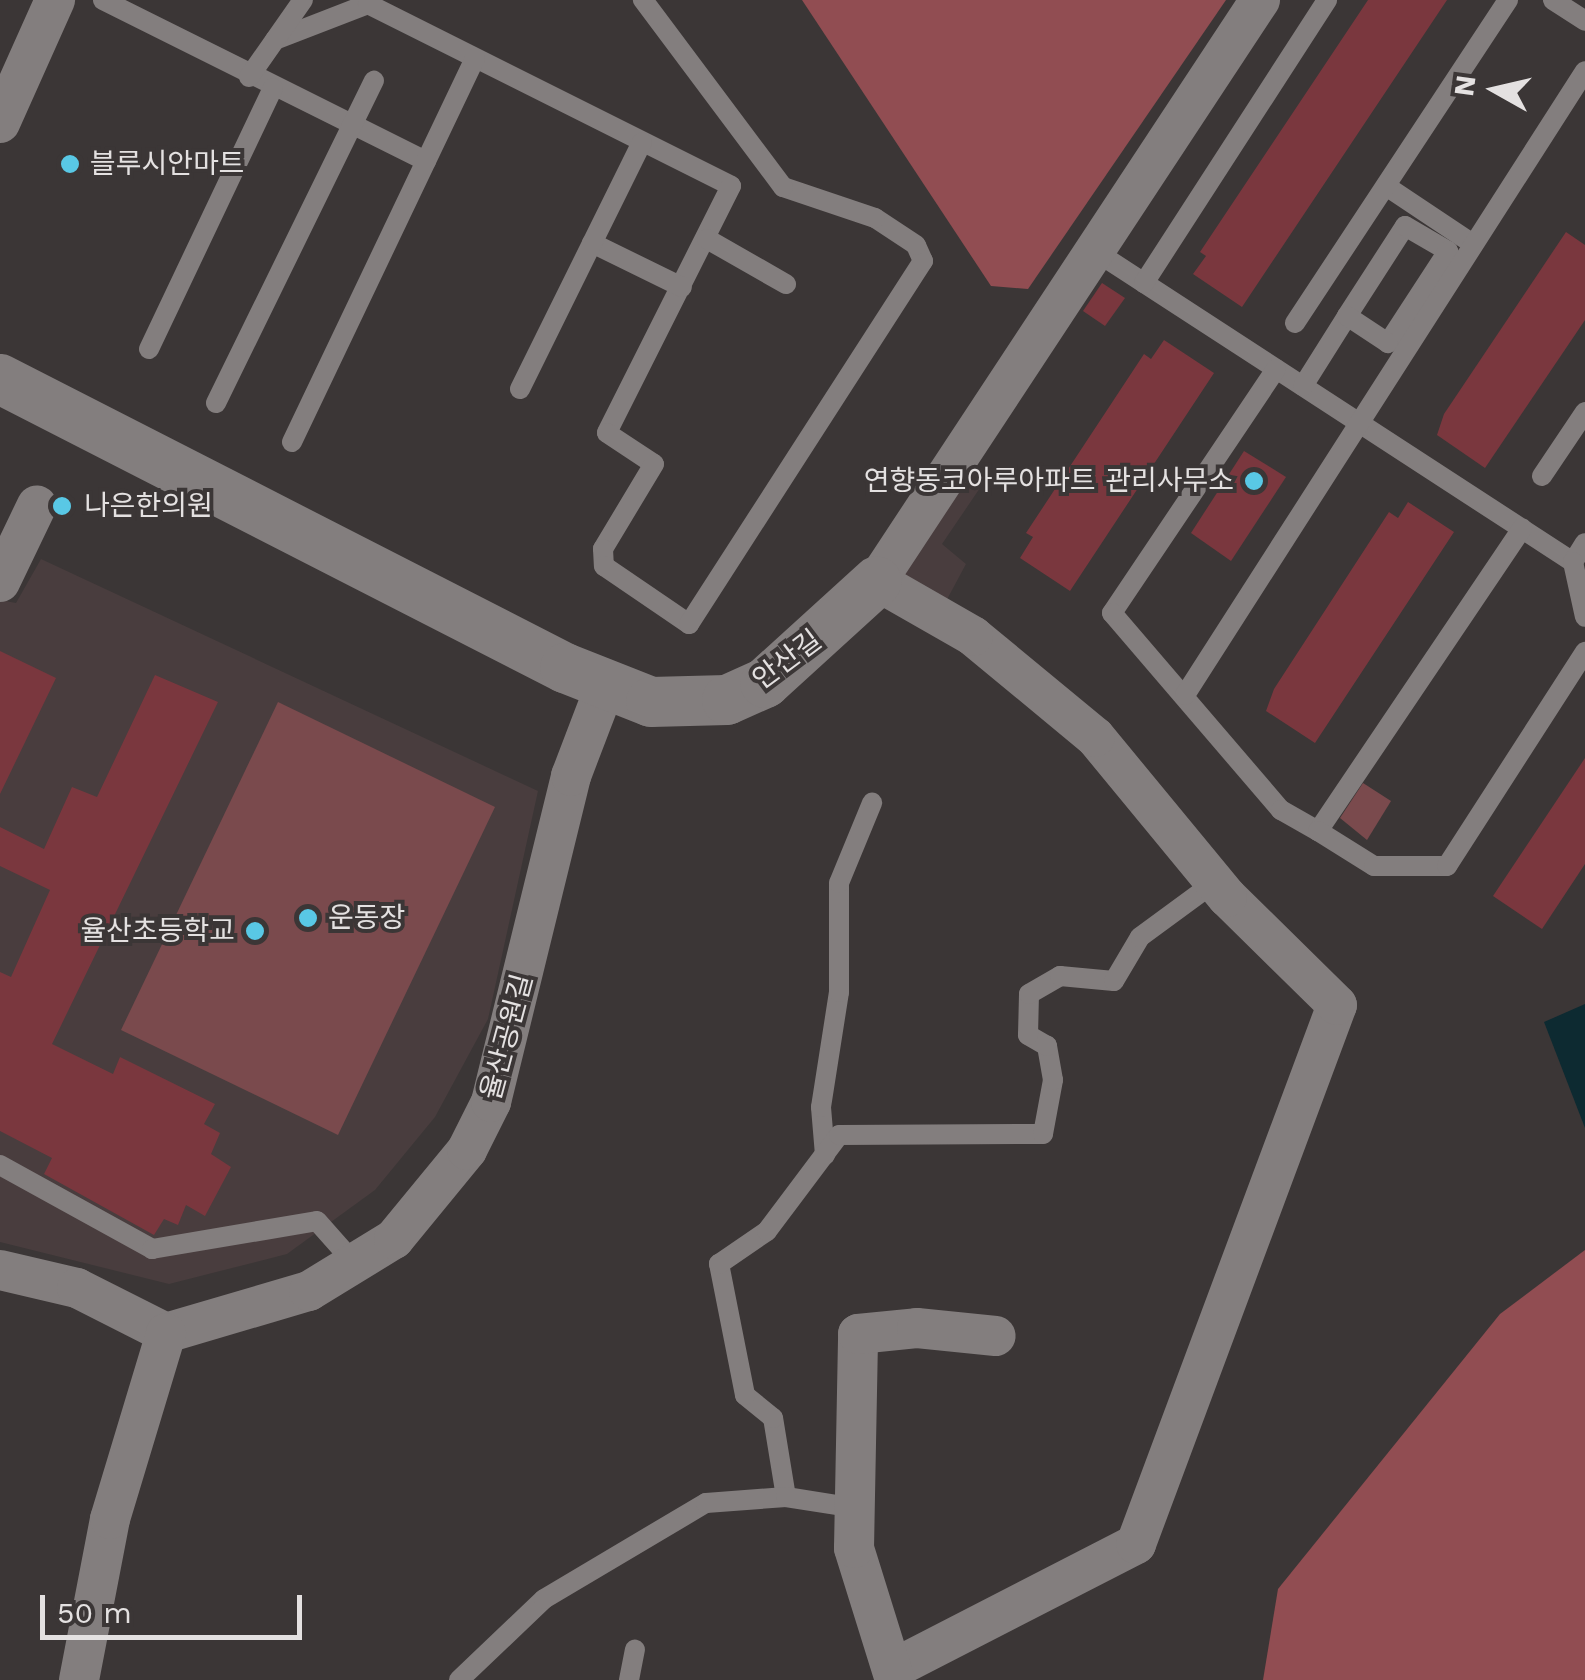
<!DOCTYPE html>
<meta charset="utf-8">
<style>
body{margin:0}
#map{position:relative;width:1585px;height:1680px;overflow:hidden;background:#3b3636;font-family:"Work Sans","Noto Sans KR",sans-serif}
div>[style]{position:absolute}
.built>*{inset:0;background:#493d3e}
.green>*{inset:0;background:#7a4a4d}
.forest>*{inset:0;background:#914d52}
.water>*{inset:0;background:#0d2a31}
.building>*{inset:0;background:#7a373e}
.service>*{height:20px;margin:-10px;padding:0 10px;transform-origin:10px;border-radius:10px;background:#837e7e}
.minor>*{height:40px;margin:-20px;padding:0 20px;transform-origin:20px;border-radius:20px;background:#837e7e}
.tertiary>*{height:50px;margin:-25px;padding:0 25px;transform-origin:25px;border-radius:25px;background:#837e7e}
.dots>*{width:28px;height:28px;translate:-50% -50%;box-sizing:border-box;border:5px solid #3b3636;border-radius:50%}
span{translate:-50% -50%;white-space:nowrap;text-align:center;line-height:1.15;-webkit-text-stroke:8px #3b3636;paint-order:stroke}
.poi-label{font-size:28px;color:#e4e1e1}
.left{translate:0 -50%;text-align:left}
.right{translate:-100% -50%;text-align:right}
.street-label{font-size:28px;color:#e4e1e1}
.north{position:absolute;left:1445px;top:40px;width:100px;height:100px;-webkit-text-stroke:8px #3b3636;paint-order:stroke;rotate:278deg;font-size:28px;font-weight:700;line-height:40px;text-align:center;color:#e4e1e1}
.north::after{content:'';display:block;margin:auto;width:35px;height:45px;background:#e4e1e1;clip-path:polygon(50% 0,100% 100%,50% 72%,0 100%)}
.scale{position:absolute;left:40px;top:1595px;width:262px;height:45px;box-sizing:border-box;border:5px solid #e4e1e1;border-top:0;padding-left:12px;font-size:30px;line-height:35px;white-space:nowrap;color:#e4e1e1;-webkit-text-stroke:8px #3b3636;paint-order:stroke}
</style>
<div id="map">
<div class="built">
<i style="clip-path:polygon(962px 471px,982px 485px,942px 544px,966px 564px,944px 605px,893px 576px)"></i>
<i style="clip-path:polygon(41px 559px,538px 791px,488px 1019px,435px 1117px,375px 1190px,287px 1254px,169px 1284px,0 1242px,0 600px,16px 603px)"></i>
</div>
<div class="green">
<i style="clip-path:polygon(278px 702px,495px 807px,338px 1135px,121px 1030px)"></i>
<i style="clip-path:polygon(1363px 783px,1391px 801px,1367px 840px,1340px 818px)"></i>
</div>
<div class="forest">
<i style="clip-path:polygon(802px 0,1226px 0,1028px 289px,991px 286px)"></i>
<i style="clip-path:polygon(1585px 1250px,1585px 1680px,1263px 1680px,1278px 1589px,1500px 1314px)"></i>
</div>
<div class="water">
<i style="clip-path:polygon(1585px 1004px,1585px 1128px,1544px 1022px)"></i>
</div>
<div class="building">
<i style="clip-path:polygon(1368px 0,1447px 0,1242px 307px,1193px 274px,1206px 256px,1200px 252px)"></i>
<i style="clip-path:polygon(1566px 232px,1585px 245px,1585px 320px,1485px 468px,1437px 435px,1444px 414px)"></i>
<i style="clip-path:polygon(1102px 283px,1125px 298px,1105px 326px,1083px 311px)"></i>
<i style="clip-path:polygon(1164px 340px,1214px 373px,1070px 591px,1020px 558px,1033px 537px,1026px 533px,1144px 354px,1151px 359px)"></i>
<i style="clip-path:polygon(1244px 451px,1286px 477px,1231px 561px,1191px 533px)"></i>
<i style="clip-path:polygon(1408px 502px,1454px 532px,1315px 743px,1266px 711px,1274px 689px,1389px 512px,1398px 518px)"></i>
<i style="clip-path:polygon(0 651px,56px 678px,0 794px)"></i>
<i style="clip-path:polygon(155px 675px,218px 702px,52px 1044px,113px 1074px,120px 1057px,215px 1104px,204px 1124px,220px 1133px,211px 1154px,231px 1167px,205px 1216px,186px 1205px,178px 1225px,164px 1219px,154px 1235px,44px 1174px,52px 1158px,0 1131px,0 972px,11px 977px,50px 890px,0 866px,0 827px,44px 849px,72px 787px,97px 797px)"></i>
<i style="clip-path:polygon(1585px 758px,1585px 864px,1542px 929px,1493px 896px)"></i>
</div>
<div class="service">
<i style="left:103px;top:0;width:361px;rotate:26.5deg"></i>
<i style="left:1553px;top:0;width:38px;rotate:33deg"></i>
<i style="left:275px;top:40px;width:100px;rotate:-21.2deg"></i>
<i style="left:368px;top:4px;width:406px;rotate:26.6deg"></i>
<i style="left:731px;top:186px;width:276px;rotate:116.7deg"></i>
<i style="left:607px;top:433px;width:56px;rotate:33.4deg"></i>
<i style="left:654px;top:464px;width:99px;rotate:121deg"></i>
<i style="left:603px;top:549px;width:17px;rotate:87deg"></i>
<i style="left:604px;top:566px;width:103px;rotate:34.3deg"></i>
<i style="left:689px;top:624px;width:432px;rotate:-57.2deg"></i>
<i style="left:923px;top:261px;width:17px;rotate:-114deg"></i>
<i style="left:916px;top:245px;width:49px;rotate:-146.6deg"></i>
<i style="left:875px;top:218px;width:97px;rotate:-161.4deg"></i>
<i style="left:783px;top:187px;width:234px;rotate:-126.8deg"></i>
<i style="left:249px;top:77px;width:94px;rotate:-55deg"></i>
<i style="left:1386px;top:186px;width:105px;rotate:33.7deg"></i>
<i style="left:707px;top:239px;width:91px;rotate:29.7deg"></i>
<i style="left:592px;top:243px;width:100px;rotate:26.1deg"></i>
<i style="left:1095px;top:251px;width:570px;rotate:33.05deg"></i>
<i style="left:1573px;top:562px;width:22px;rotate:-58deg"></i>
<i style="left:1144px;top:283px;width:337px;rotate:-57.1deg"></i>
<i style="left:1295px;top:323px;width:387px;rotate:-56.6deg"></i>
<i style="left:149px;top:349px;width:289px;rotate:-64.6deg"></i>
<i style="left:1276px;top:369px;width:294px;rotate:123.9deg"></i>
<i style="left:1112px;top:613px;width:260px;rotate:49.4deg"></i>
<i style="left:1281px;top:810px;width:43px;rotate:29.6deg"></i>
<i style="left:1318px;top:831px;width:365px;rotate:-56deg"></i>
<i style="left:1303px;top:386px;width:83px;rotate:-57.8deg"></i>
<i style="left:1347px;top:316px;width:107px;rotate:-57.2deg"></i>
<i style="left:1405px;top:226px;width:50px;rotate:30.2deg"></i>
<i style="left:1448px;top:251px;width:110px;rotate:123.1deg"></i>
<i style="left:1388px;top:343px;width:49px;rotate:-146.6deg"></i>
<i style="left:520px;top:389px;width:275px;rotate:-63.7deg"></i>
<i style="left:216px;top:403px;width:359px;rotate:-63.9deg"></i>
<i style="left:292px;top:442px;width:425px;rotate:-64.5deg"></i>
<i style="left:1542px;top:476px;width:77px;rotate:-56.1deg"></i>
<i style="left:1573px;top:562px;width:56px;rotate:77.7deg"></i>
<i style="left:1185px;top:695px;width:741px;rotate:-57.34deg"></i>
<i style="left:1318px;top:831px;width:66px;rotate:32deg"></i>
<i style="left:1374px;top:866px;width:73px"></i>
<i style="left:1447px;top:866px;width:255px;rotate:-57.2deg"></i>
<i style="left:825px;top:1155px;width:48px;rotate:-94.8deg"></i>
<i style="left:821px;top:1107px;width:116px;rotate:-81.1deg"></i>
<i style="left:839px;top:992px;width:109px;rotate:-90deg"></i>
<i style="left:839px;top:883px;width:87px;rotate:-67.6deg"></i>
<i style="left:0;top:1165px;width:174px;rotate:28.9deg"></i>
<i style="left:152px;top:1249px;width:167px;rotate:-9.6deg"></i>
<i style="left:317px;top:1221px;width:60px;rotate:48.4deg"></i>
<i style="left:786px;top:1497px;width:80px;rotate:-99.3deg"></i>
<i style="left:773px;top:1418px;width:36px;rotate:-141deg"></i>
<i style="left:745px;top:1395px;width:134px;rotate:-101.2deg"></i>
<i style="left:719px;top:1264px;width:58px;rotate:-34.5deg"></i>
<i style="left:767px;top:1231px;width:120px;rotate:-53.1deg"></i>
<i style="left:839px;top:1135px;width:204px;rotate:-0.3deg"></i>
<i style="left:1043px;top:1134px;width:55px;rotate:-79.5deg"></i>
<i style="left:1053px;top:1080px;width:35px;rotate:-100deg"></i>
<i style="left:1047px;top:1046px;width:22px;rotate:-150deg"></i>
<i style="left:1028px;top:1035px;width:41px;rotate:-88.6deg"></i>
<i style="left:1029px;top:994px;width:36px;rotate:-30deg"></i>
<i style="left:1060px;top:976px;width:54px;rotate:5.3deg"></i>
<i style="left:1114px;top:981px;width:51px;rotate:-59.4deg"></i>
<i style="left:1140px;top:937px;width:93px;rotate:-36.3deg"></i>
<i style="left:459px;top:1680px;width:117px;rotate:-43.6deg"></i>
<i style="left:544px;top:1599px;width:188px;rotate:-30.7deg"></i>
<i style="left:706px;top:1503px;width:80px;rotate:-4.3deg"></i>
<i style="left:786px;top:1497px;width:65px;rotate:8.9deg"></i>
<i style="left:629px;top:1680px;width:31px;rotate:-79deg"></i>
</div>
<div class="minor">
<i style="left:0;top:123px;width:135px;rotate:-65.9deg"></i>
<i style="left:0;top:582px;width:85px;rotate:-64.3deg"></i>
<i style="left:0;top:1270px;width:79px;rotate:13.2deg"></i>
<i style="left:77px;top:1288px;width:100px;rotate:26.8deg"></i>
<i style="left:166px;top:1333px;width:149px;rotate:-16.4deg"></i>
<i style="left:309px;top:1291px;width:100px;rotate:-31.5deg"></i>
<i style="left:394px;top:1239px;width:115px;rotate:-50.6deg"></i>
<i style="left:467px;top:1150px;width:54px;rotate:-63.4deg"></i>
<i style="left:491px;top:1102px;width:336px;rotate:-76.2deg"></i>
<i style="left:571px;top:776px;width:95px;rotate:-69.1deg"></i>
<i style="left:895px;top:1668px;width:271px;rotate:-27.2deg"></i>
<i style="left:1136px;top:1544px;width:575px;rotate:-69.55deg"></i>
<i style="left:1337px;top:1005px;width:154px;rotate:-135.5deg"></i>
<i style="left:1227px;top:897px;width:207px;rotate:-129.5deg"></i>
<i style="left:1095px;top:737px;width:158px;rotate:-140.4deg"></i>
<i style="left:973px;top:636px;width:111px;rotate:-150.2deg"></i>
<i style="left:877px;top:581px;width:696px;rotate:-56.61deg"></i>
<i style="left:79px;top:1680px;width:164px;rotate:-79.1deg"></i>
<i style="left:110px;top:1519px;width:194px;rotate:-73.2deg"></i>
<i style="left:895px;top:1680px;width:138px;rotate:-107.3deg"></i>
<i style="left:854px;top:1548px;width:214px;rotate:-88.9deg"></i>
<i style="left:858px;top:1334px;width:59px;rotate:-5.8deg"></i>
<i style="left:917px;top:1328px;width:79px;rotate:5.8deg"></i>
</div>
<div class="tertiary">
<i style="left:0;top:379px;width:635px;rotate:27.09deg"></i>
<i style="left:565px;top:668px;width:92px;rotate:21.6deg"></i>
<i style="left:651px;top:702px;width:76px;rotate:-1.5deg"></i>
<i style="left:727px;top:700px;width:42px;rotate:-24.1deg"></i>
<i style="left:765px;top:683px;width:151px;rotate:-42.3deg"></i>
</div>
<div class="dots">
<i style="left:70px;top:164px;background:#59c8e5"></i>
<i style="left:1254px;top:481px;background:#59c8e5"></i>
<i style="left:62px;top:506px;background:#59c8e5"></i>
<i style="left:308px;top:918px;background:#59c8e5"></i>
<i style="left:255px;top:931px;background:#59c8e5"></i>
</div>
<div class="poi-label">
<span class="left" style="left:90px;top:164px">블루시안마트</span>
<span class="right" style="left:1234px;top:481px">연향동코아루아파트 관리사무소</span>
<span class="left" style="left:84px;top:506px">나은한의원</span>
<span class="left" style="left:328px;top:918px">운동장</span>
<span class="right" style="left:235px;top:931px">율산초등학교</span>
</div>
<div class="street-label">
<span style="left:787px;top:660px;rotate:-37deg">안산길</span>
<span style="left:507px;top:1037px;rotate:-75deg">율산공원길</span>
</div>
<div class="north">N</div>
<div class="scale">50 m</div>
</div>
